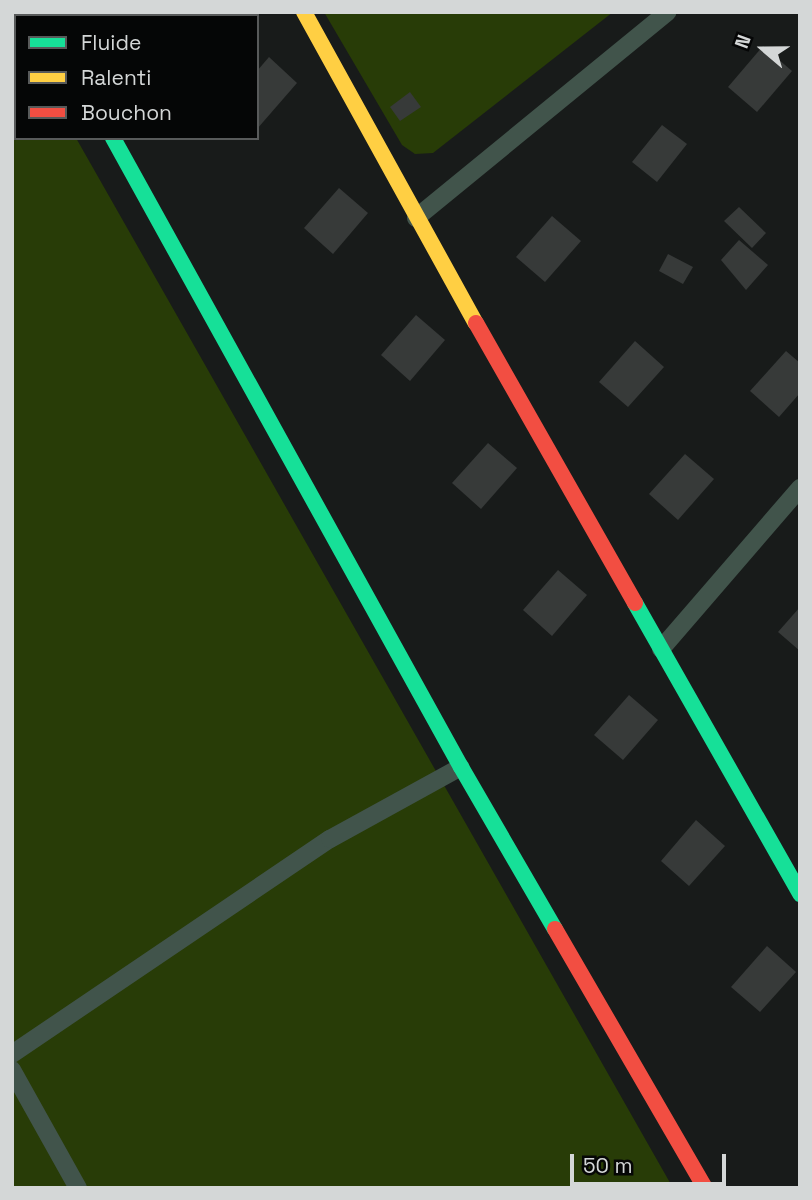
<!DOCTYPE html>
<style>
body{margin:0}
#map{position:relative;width:812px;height:1200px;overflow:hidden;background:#181b1a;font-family:"Space Grotesk",sans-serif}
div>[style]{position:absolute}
.green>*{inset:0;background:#283c07}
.building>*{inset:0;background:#373a39}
.street>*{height:18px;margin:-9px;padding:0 9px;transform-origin:9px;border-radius:9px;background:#41544b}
.fast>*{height:16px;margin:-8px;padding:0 8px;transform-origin:8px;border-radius:8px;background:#16e098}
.slow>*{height:16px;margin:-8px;padding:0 8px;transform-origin:8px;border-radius:8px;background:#ffcf43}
.jam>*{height:16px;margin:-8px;padding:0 8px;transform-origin:8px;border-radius:8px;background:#f24e42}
span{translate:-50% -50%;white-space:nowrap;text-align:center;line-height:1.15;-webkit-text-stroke:6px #050606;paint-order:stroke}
.frame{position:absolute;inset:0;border:14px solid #d4d7d7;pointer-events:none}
.legend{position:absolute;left:14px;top:14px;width:245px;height:126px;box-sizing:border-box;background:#050606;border:2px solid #585a5a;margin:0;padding:9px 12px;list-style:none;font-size:21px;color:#d4d7d7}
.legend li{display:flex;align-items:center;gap:14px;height:35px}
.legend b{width:35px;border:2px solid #585a5a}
.north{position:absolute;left:728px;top:14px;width:70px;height:70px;-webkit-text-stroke:5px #050606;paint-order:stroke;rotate:290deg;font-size:19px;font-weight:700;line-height:28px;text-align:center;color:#d4d7d7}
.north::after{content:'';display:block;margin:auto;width:24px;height:32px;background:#d4d7d7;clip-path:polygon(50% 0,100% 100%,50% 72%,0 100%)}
.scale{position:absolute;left:570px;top:1154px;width:156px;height:32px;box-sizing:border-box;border:4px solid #d4d7d7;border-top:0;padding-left:9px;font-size:21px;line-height:24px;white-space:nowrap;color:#d4d7d7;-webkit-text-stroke:5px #050606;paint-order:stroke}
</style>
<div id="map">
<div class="green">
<i style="clip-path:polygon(324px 12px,613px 12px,433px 153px,415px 154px,402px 145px)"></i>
<i style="clip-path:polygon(16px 57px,16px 138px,76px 138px,673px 1188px,12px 1188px,12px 59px)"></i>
</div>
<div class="building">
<i style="clip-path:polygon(763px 46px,792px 71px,757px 112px,728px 87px)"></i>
<i style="clip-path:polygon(269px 57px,297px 83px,257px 129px,257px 71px)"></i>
<i style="clip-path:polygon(410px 92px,421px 107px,400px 121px,390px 107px)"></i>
<i style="clip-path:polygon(662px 125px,687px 144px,657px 182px,632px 162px)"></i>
<i style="clip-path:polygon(339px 188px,368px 213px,333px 254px,304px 228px)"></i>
<i style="clip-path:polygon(739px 207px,766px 233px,752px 248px,724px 221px)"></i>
<i style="clip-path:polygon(552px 216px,581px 241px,545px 282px,516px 257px)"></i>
<i style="clip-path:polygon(739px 240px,768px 265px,746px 290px,721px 260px)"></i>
<i style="clip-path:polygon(668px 254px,693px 267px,683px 284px,659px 271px)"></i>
<i style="clip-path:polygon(416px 315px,445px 340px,410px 381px,381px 355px)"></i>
<i style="clip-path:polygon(635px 341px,664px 367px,628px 407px,599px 382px)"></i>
<i style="clip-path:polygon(786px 351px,800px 363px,800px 393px,779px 417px,750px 391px)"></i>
<i style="clip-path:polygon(488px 443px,517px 468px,481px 509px,452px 483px)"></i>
<i style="clip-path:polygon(685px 454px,714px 479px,678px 520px,649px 494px)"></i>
<i style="clip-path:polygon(558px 570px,587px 595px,552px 636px,523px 610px)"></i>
<i style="clip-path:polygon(800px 607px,800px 651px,778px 632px)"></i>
<i style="clip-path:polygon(629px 695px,658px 720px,623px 760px,594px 735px)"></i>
<i style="clip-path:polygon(696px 820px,725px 846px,689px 886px,661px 861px)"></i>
<i style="clip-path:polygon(767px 946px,796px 972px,760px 1012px,731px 987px)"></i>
</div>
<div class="street">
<i style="left:416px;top:218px;width:325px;rotate:-39.3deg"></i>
<i style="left:661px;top:649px;width:213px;rotate:-49.2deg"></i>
<i style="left:12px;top:1054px;width:384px;rotate:-34.1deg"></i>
<i style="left:330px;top:839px;width:149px;rotate:-28.8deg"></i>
<i style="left:12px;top:1070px;width:135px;rotate:60.8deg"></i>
</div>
<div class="fast">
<i style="left:44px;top:12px;width:4px;rotate:63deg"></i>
<i style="left:113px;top:138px;width:719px;rotate:61.05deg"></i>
<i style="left:461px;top:767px;width:187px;rotate:59.9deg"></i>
<i style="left:635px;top:603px;width:335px;rotate:60.4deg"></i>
</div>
<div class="slow">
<i style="left:304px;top:12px;width:355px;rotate:61.1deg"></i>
</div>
<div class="jam">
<i style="left:476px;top:323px;width:322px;rotate:60.4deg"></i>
<i style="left:555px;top:929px;width:299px;rotate:59.9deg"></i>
</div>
<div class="frame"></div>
<ul class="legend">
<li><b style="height:9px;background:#16e098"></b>Fluide</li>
<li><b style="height:9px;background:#ffcf43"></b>Ralenti</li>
<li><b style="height:9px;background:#f24e42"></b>Bouchon</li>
</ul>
<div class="north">N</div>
<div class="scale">50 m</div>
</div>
